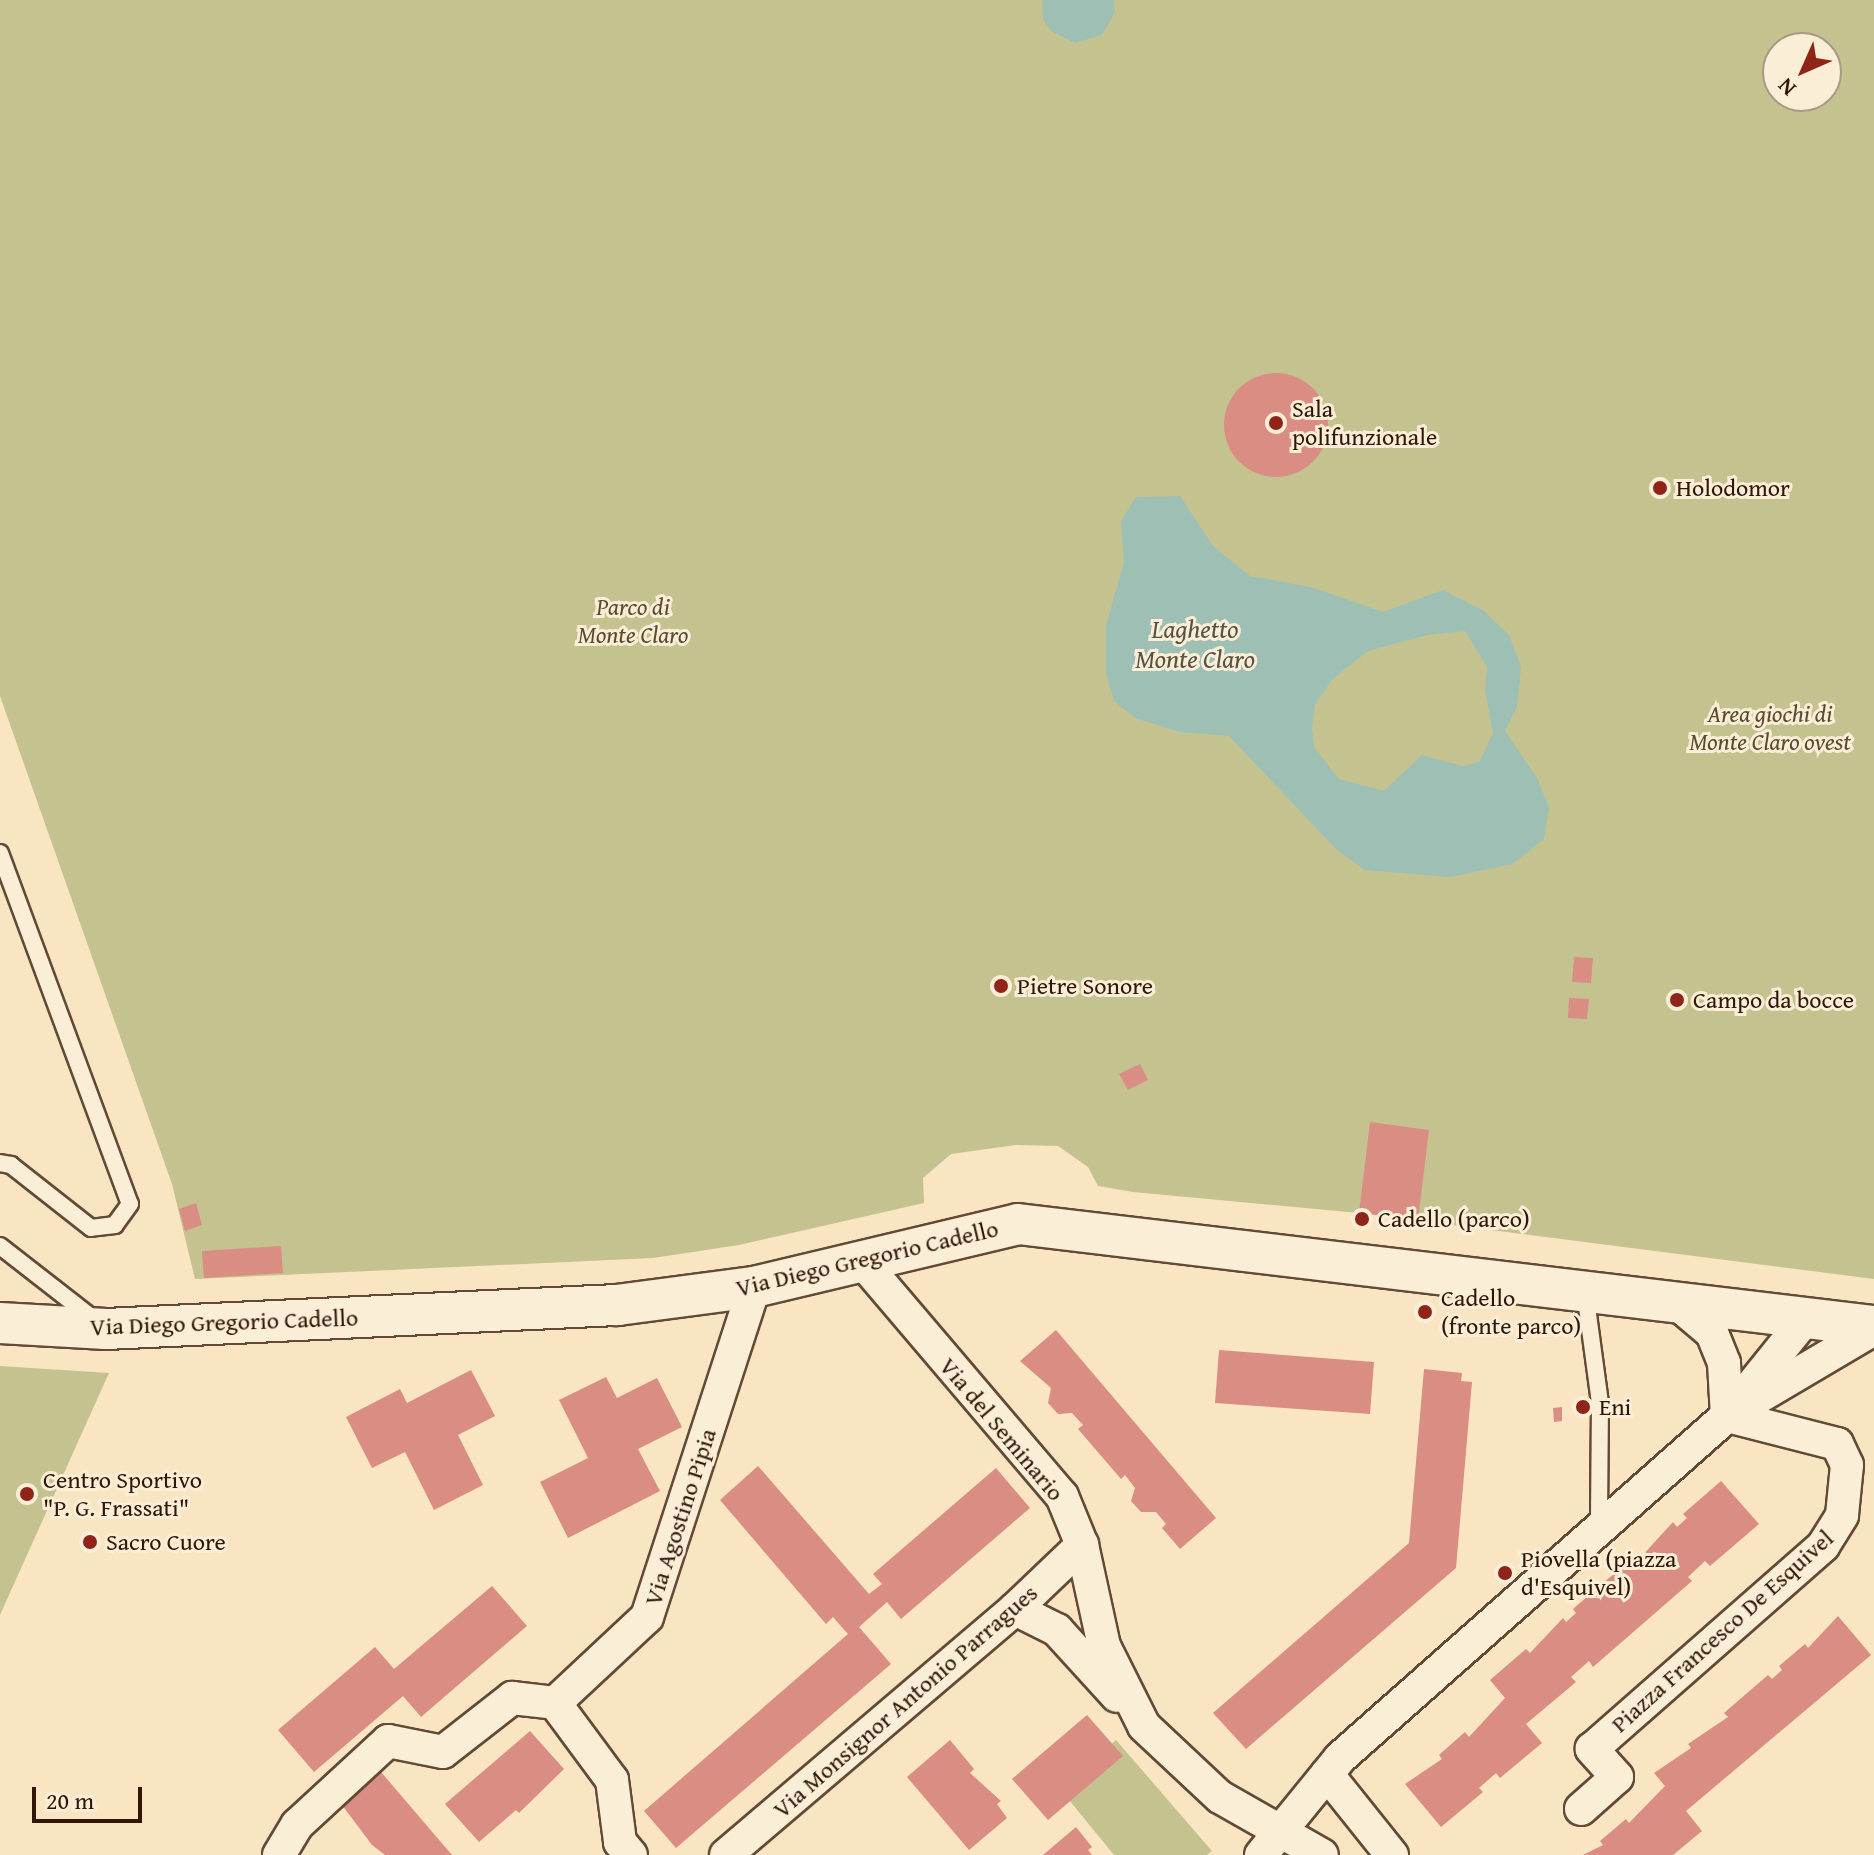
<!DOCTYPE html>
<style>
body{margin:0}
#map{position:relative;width:1874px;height:1855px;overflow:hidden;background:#f9e5c2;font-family:"Gentium Book Plus",serif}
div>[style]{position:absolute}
.green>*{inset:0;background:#c4c38f}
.water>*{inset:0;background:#9ebfb4}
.building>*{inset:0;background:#da8d83}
.round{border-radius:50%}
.roads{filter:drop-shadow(2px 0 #624a36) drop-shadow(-2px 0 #624a36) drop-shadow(0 2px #624a36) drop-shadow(0 -2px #624a36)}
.service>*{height:16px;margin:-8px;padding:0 8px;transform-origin:8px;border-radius:8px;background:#fbeed7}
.minor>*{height:32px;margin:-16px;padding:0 16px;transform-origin:16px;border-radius:16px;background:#fbeed7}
.tertiary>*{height:40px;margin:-20px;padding:0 20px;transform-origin:20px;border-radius:20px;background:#fbeed7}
.dots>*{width:22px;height:22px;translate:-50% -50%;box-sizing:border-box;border:4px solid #fbeed7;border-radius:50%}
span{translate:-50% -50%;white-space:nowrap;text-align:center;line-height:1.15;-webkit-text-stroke:6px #fbeed7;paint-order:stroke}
.poi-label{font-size:24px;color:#301707}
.left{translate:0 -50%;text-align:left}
.park-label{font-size:24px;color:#5c4b30;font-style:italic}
.street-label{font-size:24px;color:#301707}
.water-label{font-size:26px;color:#565244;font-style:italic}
.north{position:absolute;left:1762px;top:32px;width:80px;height:80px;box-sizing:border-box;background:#fbeed7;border:2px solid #aa9884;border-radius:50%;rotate:225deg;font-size:22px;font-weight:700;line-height:32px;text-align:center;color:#301707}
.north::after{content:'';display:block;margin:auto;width:28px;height:36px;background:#8f2418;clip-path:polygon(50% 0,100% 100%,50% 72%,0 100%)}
.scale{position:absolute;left:32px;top:1787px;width:110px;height:36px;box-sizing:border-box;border:4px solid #301707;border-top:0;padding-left:10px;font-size:24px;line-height:28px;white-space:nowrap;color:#301707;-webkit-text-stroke:6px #fbeed7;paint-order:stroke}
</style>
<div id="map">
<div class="green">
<i style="clip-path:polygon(evenodd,0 0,1874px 0,1874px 1279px,1359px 1213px,1133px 1192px,1098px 1186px,1088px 1167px,1058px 1146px,1016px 1145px,951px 1154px,923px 1178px,924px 1203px,739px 1245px,653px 1258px,195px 1279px,172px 1184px,0 696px,0 0,1778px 48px,1826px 48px,1826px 96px,1778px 96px,1778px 48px)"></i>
<i style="clip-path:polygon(0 1366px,109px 1373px,0 1615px)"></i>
<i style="clip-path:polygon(1116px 1740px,1212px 1851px,1207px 1855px,1114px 1855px,1060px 1789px)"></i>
</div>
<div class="water">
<i style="clip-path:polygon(1042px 0,1114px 0,1115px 12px,1102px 35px,1075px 43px,1051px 31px,1043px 19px)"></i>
<i style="clip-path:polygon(evenodd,1180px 496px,1213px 546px,1250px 576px,1311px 587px,1383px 612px,1443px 590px,1484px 611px,1509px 635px,1521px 667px,1517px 707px,1505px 731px,1537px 778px,1549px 807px,1544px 839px,1512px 864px,1451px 877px,1365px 870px,1337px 850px,1229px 736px,1180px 732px,1135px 718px,1114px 701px,1106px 674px,1106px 625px,1124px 562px,1121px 521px,1136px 497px,1180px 496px,1465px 631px,1487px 667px,1485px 691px,1493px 733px,1479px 762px,1462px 766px,1422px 755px,1384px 791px,1339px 779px,1314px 747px,1312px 729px,1315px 704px,1333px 679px,1368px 651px,1427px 635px,1465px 631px)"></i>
</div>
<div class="building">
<i class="round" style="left:1224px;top:373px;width:104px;height:104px"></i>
<i style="clip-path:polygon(1574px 957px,1593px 958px,1591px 983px,1572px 982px)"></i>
<i style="clip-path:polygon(1569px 998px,1589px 999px,1587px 1019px,1568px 1018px)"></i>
<i style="clip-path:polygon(1140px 1064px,1148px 1080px,1128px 1090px,1119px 1074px)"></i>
<i style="clip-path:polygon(1370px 1122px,1429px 1130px,1418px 1220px,1359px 1213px)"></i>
<i style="clip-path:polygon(196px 1203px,202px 1225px,185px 1231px,179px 1209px)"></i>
<i style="clip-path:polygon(281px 1246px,283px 1273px,204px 1278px,202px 1251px)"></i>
<i style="clip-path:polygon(1056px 1330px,1216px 1518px,1180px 1549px,1162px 1528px,1166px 1524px,1156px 1512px,1141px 1512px,1131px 1501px,1135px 1488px,1125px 1475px,1121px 1479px,1078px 1429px,1083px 1425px,1072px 1413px,1058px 1414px,1048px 1403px,1051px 1388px,1020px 1361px)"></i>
<i style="clip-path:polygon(1219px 1350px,1374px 1362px,1370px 1414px,1215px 1403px)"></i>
<i style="clip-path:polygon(1424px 1369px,1462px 1373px,1461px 1381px,1472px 1382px,1456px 1568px,1246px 1749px,1213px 1713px,1409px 1543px)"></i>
<i style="clip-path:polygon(471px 1370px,495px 1416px,458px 1435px,483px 1485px,434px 1510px,405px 1452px,372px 1468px,346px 1417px,400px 1389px,407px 1403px)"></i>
<i style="clip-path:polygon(606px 1377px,617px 1398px,657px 1378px,682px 1427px,638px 1449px,660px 1491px,568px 1538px,540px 1482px,588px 1458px,559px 1400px)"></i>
<i style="clip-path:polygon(1562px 1407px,1562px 1421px,1554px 1422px,1553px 1408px)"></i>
<i style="clip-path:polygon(758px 1466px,869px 1594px,882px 1584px,873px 1574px,996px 1468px,1030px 1508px,901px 1619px,887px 1602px,859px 1627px,891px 1664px,676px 1848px,644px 1811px,848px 1634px,833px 1617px,826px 1624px,720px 1500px)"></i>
<i style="clip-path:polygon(1721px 1481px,1759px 1524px,1710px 1566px,1705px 1561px,1688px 1577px,1692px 1581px,1593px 1667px,1589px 1661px,1571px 1677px,1576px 1682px,1526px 1724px,1542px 1743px,1500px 1778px,1496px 1773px,1479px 1788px,1483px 1792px,1441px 1827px,1405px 1784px,1442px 1759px,1439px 1755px,1465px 1732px,1469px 1737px,1505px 1698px,1490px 1680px,1526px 1649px,1530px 1653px,1563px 1618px,1566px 1622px,1576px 1613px,1573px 1609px,1637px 1554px,1640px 1558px,1673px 1522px,1677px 1527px,1687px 1518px,1683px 1514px)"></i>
<i style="clip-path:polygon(492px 1586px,527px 1626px,421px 1717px,403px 1696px,314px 1772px,278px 1730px,375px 1647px,394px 1669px)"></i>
<i style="clip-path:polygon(1838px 1616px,1871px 1655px,1686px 1811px,1702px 1831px,1673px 1855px,1583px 1855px,1603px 1845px,1600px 1841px,1626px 1819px,1629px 1823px,1665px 1786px,1654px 1773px,1691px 1748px,1688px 1744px,1728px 1717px,1724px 1713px,1768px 1675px,1772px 1679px,1782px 1670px,1779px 1666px,1805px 1644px,1808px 1648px)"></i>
<i style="clip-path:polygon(1087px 1715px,1123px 1756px,1048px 1820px,1012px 1779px)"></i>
<i style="clip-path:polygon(530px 1731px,564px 1769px,519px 1813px,516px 1810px,479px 1842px,445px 1804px)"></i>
<i style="clip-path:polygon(950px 1740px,974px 1769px,970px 1773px,1001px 1801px,997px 1804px,1007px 1818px,969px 1850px,907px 1777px)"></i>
<i style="clip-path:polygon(381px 1772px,452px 1855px,385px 1855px,372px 1845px,342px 1805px)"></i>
<i style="clip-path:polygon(1076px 1827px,1092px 1847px,1088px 1850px,1092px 1855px,1043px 1855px)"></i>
</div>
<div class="roads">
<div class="service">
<i style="left:0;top:853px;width:374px;rotate:69.7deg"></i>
<i style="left:130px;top:1204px;width:26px;rotate:126deg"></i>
<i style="left:115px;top:1225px;width:24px;rotate:173deg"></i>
<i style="left:91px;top:1228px;width:102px;rotate:-141.8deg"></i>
<i style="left:11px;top:1165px;width:11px;rotate:-170deg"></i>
<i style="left:0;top:1246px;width:120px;rotate:37.9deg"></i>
<i style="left:1585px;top:1292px;width:112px;rotate:82.3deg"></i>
<i style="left:1600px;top:1403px;width:123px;rotate:90.5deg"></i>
</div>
<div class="minor">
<i style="left:861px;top:1260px;width:310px;rotate:49.6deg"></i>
<i style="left:1062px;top:1496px;width:53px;rotate:67.8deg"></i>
<i style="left:1082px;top:1545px;width:103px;rotate:77.7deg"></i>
<i style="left:1104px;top:1646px;width:89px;rotate:63.4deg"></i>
<i style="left:1144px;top:1726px;width:104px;rotate:43.1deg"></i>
<i style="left:1220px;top:1797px;width:117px;rotate:29.6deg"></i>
<i style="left:1674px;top:1301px;width:50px;rotate:40.1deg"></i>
<i style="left:1712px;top:1333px;width:32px;rotate:68deg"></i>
<i style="left:1724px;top:1363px;width:53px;rotate:86.8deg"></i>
<i style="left:1747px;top:1404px;width:147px;rotate:-30.6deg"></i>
<i style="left:1015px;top:1609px;width:47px;rotate:26.6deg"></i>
<i style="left:1057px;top:1630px;width:89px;rotate:47.7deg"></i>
<i style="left:555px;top:1703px;width:96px;rotate:53.5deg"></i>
<i style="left:612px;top:1780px;width:63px;rotate:82.6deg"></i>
<i style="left:620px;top:1842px;width:17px;rotate:50deg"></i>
<i style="left:1327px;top:1774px;width:104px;rotate:51.3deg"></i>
<i style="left:1581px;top:1809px;width:48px;rotate:-41.6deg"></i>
<i style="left:1617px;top:1777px;width:38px;rotate:-132deg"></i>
<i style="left:1592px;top:1749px;width:308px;rotate:-41.3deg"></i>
<i style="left:1823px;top:1546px;width:36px;rotate:-58deg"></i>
<i style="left:1842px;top:1515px;width:50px;rotate:-84.3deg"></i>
<i style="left:1847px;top:1465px;width:23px;rotate:-115deg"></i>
<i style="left:1837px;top:1444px;width:114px;rotate:-165.7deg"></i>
<i style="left:279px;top:1855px;width:35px;rotate:-59deg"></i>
<i style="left:297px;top:1825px;width:124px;rotate:-42.7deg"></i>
<i style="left:388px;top:1741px;width:56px;rotate:11.3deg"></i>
<i style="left:443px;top:1752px;width:88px;rotate:-38deg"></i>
<i style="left:512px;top:1698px;width:43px;rotate:6.6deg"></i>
<i style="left:555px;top:1703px;width:126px;rotate:-43.1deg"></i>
<i style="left:647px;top:1617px;width:347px;rotate:-72deg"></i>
<i style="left:726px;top:1855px;width:380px;rotate:-40.4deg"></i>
<i style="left:1015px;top:1609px;width:93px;rotate:-43.7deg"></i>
<i style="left:1261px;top:1855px;width:125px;rotate:-50.8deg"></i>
<i style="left:1340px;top:1758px;width:516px;rotate:-41.47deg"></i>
<i style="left:1727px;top:1416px;width:126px;rotate:-51.1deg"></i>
</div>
<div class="tertiary">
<i style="left:0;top:1323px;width:106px;rotate:3.2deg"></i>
<i style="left:106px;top:1329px;width:512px;rotate:-2.69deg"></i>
<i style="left:617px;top:1305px;width:138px;rotate:-7.5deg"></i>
<i style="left:754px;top:1287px;width:271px;rotate:-13.4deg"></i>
<i style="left:1018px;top:1224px;width:862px;rotate:6.8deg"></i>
</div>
</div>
<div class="dots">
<i style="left:1276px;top:423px;background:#8f2418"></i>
<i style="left:1660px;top:488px;background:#8f2418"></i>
<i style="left:1001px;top:986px;background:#8f2418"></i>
<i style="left:1677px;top:1000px;background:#8f2418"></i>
<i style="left:1362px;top:1219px;background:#8f2418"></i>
<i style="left:1425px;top:1312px;background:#8f2418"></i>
<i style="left:1583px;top:1407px;background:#8f2418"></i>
<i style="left:27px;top:1494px;background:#8f2418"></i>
<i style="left:90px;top:1542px;background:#8f2418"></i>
<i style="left:1505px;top:1573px;background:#8f2418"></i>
</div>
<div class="poi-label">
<span class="left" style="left:1292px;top:423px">Sala<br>polifunzionale</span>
<span class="left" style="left:1676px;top:488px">Holodomor</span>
<span class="left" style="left:1017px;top:986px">Pietre Sonore</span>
<span class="left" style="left:1693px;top:1000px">Campo da bocce</span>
<span class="left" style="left:1378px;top:1219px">Cadello (parco)</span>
<span class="left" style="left:1441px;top:1312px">Cadello<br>(fronte parco)</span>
<span class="left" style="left:1599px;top:1407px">Eni</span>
<span class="left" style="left:43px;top:1494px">Centro Sportivo<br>"P. G. Frassati"</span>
<span class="left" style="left:106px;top:1542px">Sacro Cuore</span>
<span class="left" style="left:1521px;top:1573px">Piovella (piazza<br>d'Esquivel)</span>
</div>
<div class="park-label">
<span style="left:633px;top:621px">Parco di<br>Monte Claro</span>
<span style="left:1770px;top:728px">Area giochi di<br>Monte Claro ovest</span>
</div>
<div class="street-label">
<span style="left:867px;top:1258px;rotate:-13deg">Via Diego Gregorio Cadello</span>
<span style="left:224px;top:1322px;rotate:-2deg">Via Diego Gregorio Cadello</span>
<span style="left:1002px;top:1429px;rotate:50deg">Via del Seminario</span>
<span style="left:680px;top:1517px;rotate:-72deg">Via Agostino Pipia</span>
<span style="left:1722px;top:1631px;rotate:-42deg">Piazza Francesco De Esquivel</span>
<span style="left:905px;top:1701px;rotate:-41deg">Via Monsignor Antonio Parragues</span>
</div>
<div class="water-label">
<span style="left:1195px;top:644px">Laghetto<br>Monte Claro</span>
</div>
<div class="north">N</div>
<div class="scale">20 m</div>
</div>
